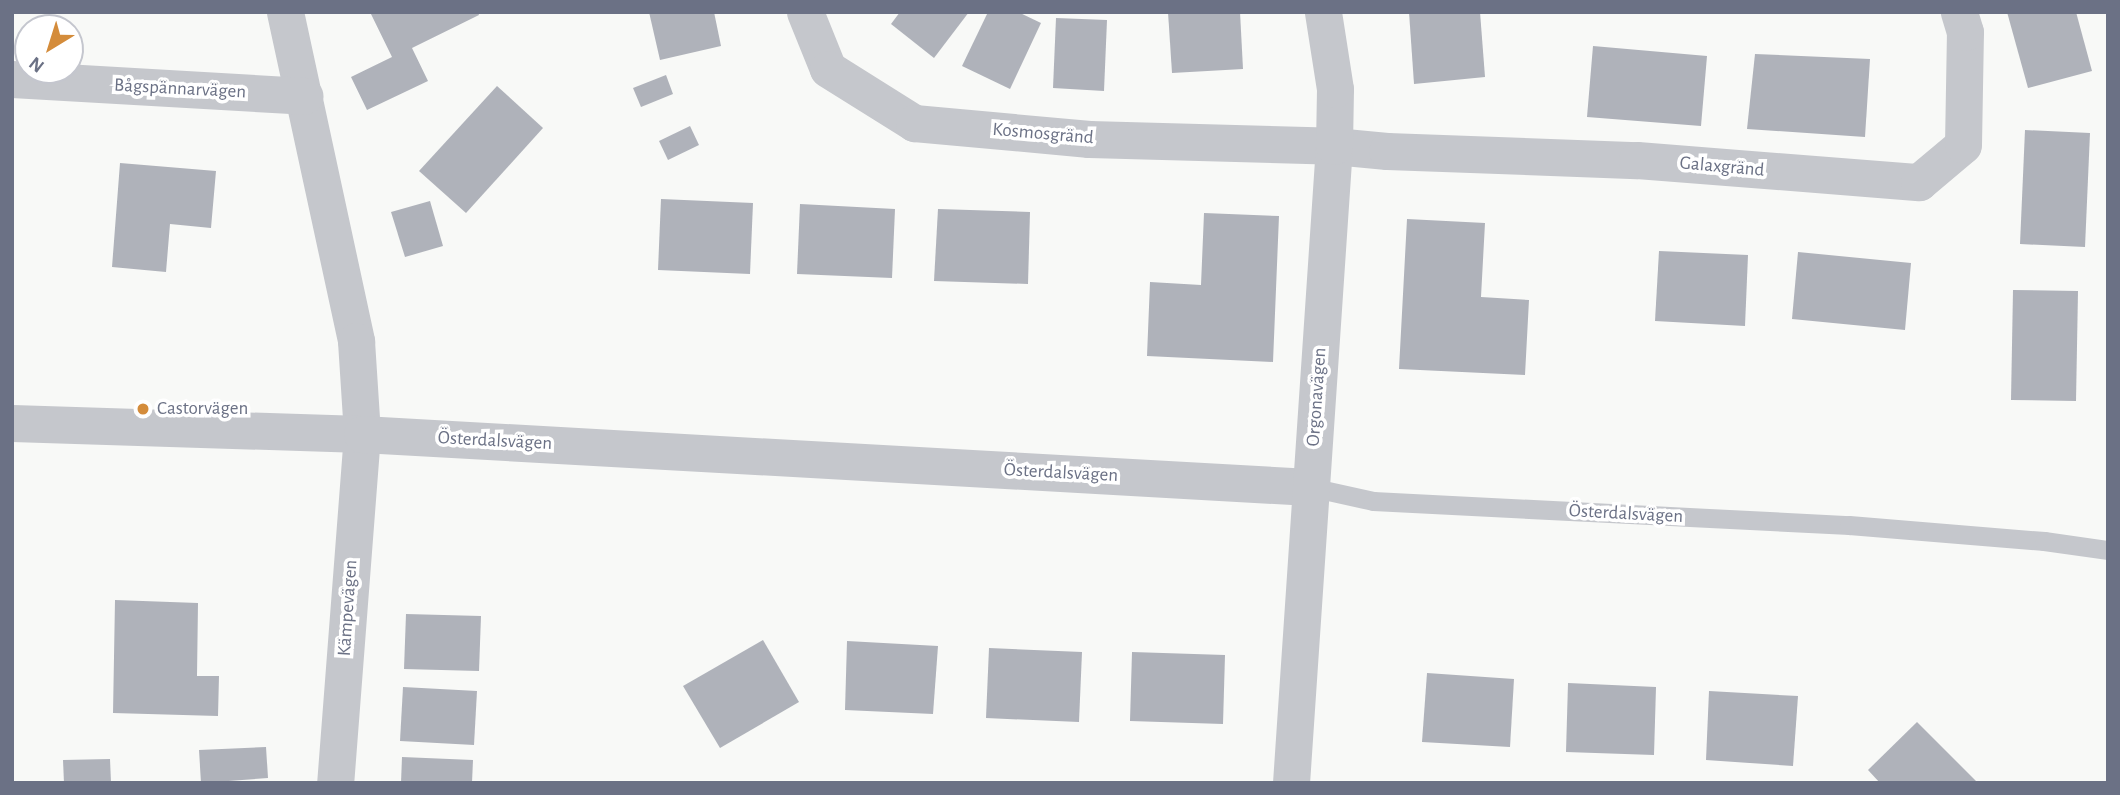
<!DOCTYPE html>
<meta charset="utf-8">
<style>
body{margin:0}
#map{position:relative;width:2120px;height:795px;overflow:hidden;background:#f8f9f7;font-family:"Alegreya Sans",sans-serif}
div>[style]{position:absolute}
.building>*{inset:0;background:#afb2ba}
.lane>*{height:19px;margin:-9.5px;padding:0 9.5px;transform-origin:9.5px;border-radius:9.5px;background:#c5c7cc}
.street>*{height:37px;margin:-18.5px;padding:0 18.5px;transform-origin:18.5px;border-radius:18.5px;background:#c5c7cc}
.dots>*{width:19px;height:19px;translate:-50% -50%;box-sizing:border-box;border:4px solid #fff;border-radius:50%}
span{translate:-50% -50%;white-space:nowrap;text-align:center;line-height:1.15;-webkit-text-stroke:7px #fff;paint-order:stroke}
.street-label{font-size:19px;color:#6b7185}
.poi-label{font-size:19px;color:#6b7185}
.left{translate:0 -50%;text-align:left}
.frame{position:absolute;inset:0;border:14px solid #6b7185;pointer-events:none}
.north{position:absolute;left:14px;top:14px;width:70px;height:70px;box-sizing:border-box;background:#fff;border:2px solid #c4c6ce;border-radius:50%;rotate:218deg;font-size:19px;font-weight:700;line-height:28px;text-align:center;color:#6b7185}
.north::after{content:'';display:block;margin:auto;width:24px;height:32px;background:#d48c3b;clip-path:polygon(50% 0,100% 100%,50% 72%,0 100%)}
</style>
<div id="map">
<div class="building">
<i style="clip-path:polygon(370px 12px,478px 12px,479px 15px,412px 48px,428px 81px,367px 110px,351px 77px,392px 57px)"></i>
<i style="clip-path:polygon(649px 12px,714px 12px,721px 46px,660px 60px)"></i>
<i style="clip-path:polygon(900px 12px,969px 12px,934px 58px,891px 24px)"></i>
<i style="clip-path:polygon(988px 12px,1018px 12px,1041px 23px,1010px 89px,962px 66px)"></i>
<i style="clip-path:polygon(1168px 12px,1240px 12px,1243px 69px,1172px 73px)"></i>
<i style="clip-path:polygon(1409px 12px,1480px 12px,1485px 77px,1414px 84px)"></i>
<i style="clip-path:polygon(2007px 12px,2076px 12px,2092px 71px,2028px 88px)"></i>
<i style="clip-path:polygon(1056px 18px,1107px 20px,1104px 91px,1053px 88px)"></i>
<i style="clip-path:polygon(1593px 46px,1707px 56px,1701px 126px,1587px 117px)"></i>
<i style="clip-path:polygon(1755px 54px,1870px 59px,1865px 137px,1747px 129px)"></i>
<i style="clip-path:polygon(666px 75px,673px 94px,641px 107px,633px 88px)"></i>
<i style="clip-path:polygon(497px 86px,543px 128px,466px 213px,419px 171px)"></i>
<i style="clip-path:polygon(690px 126px,699px 145px,668px 160px,659px 141px)"></i>
<i style="clip-path:polygon(2025px 130px,2090px 133px,2085px 247px,2020px 244px)"></i>
<i style="clip-path:polygon(120px 163px,216px 171px,211px 228px,170px 224px,166px 272px,112px 267px)"></i>
<i style="clip-path:polygon(661px 199px,753px 203px,750px 274px,658px 270px)"></i>
<i style="clip-path:polygon(430px 201px,443px 246px,405px 257px,391px 212px)"></i>
<i style="clip-path:polygon(800px 204px,895px 209px,892px 278px,797px 274px)"></i>
<i style="clip-path:polygon(938px 209px,1030px 212px,1028px 284px,934px 281px)"></i>
<i style="clip-path:polygon(1204px 213px,1279px 216px,1273px 362px,1147px 356px,1150px 282px,1201px 285px)"></i>
<i style="clip-path:polygon(1407px 219px,1485px 223px,1481px 297px,1529px 300px,1525px 375px,1399px 369px)"></i>
<i style="clip-path:polygon(1659px 251px,1748px 255px,1745px 326px,1655px 321px)"></i>
<i style="clip-path:polygon(1798px 252px,1911px 263px,1905px 330px,1792px 319px)"></i>
<i style="clip-path:polygon(2013px 290px,2078px 291px,2076px 401px,2011px 400px)"></i>
<i style="clip-path:polygon(115px 600px,198px 603px,197px 676px,219px 676px,218px 716px,113px 713px)"></i>
<i style="clip-path:polygon(406px 614px,481px 616px,479px 671px,404px 669px)"></i>
<i style="clip-path:polygon(763px 640px,799px 702px,720px 748px,683px 686px)"></i>
<i style="clip-path:polygon(847px 641px,938px 646px,933px 714px,845px 710px)"></i>
<i style="clip-path:polygon(989px 648px,1082px 652px,1079px 722px,986px 718px)"></i>
<i style="clip-path:polygon(1132px 652px,1225px 655px,1223px 724px,1130px 721px)"></i>
<i style="clip-path:polygon(1427px 673px,1514px 679px,1510px 747px,1422px 742px)"></i>
<i style="clip-path:polygon(1568px 683px,1656px 687px,1654px 755px,1566px 752px)"></i>
<i style="clip-path:polygon(403px 687px,477px 691px,474px 745px,400px 741px)"></i>
<i style="clip-path:polygon(1709px 691px,1798px 696px,1793px 766px,1706px 760px)"></i>
<i style="clip-path:polygon(1917px 722px,1978px 783px,1880px 783px,1868px 770px)"></i>
<i style="clip-path:polygon(266px 747px,268px 778px,201px 783px,199px 750px)"></i>
<i style="clip-path:polygon(402px 757px,473px 760px,472px 783px,401px 783px)"></i>
<i style="clip-path:polygon(110px 759px,111px 783px,64px 783px,63px 760px)"></i>
</div>
<div class="lane">
<i style="left:1310px;top:487px;width:65px;rotate:12.5deg"></i>
<i style="left:1373px;top:501px;width:477px;rotate:2.9deg"></i>
<i style="left:1849px;top:525px;width:196px;rotate:4.7deg"></i>
<i style="left:2044px;top:541px;width:65px;rotate:8deg"></i>
</div>
<div class="street">
<i style="left:285px;top:12px;width:337px;rotate:77.8deg"></i>
<i style="left:356px;top:341px;width:93px;rotate:86.3deg"></i>
<i style="left:362px;top:434px;width:350px;rotate:94.4deg"></i>
<i style="left:805px;top:12px;width:61px;rotate:68deg"></i>
<i style="left:828px;top:69px;width:102px;rotate:32.1deg"></i>
<i style="left:914px;top:123px;width:176px;rotate:5.2deg"></i>
<i style="left:1089px;top:139px;width:245px;rotate:1.6deg"></i>
<i style="left:1334px;top:146px;width:53px;rotate:5.4deg"></i>
<i style="left:1387px;top:151px;width:250px;rotate:2.1deg"></i>
<i style="left:1637px;top:160px;width:283px;rotate:4.5deg"></i>
<i style="left:1919px;top:182px;width:57px;rotate:-40.1deg"></i>
<i style="left:1963px;top:145px;width:113px;rotate:-89deg"></i>
<i style="left:1965px;top:32px;width:21px;rotate:-107deg"></i>
<i style="left:12px;top:79px;width:293px;rotate:3.3deg"></i>
<i style="left:12px;top:423px;width:350px;rotate:1.8deg"></i>
<i style="left:362px;top:434px;width:949px;rotate:3.2deg"></i>
<i style="left:1291px;top:783px;width:638px;rotate:-86.14deg"></i>
<i style="left:1334px;top:146px;width:57px;rotate:-89deg"></i>
<i style="left:1335px;top:89px;width:78px;rotate:-98.9deg"></i>
</div>
<div class="dots">
<i style="left:143px;top:409px;background:#d48c3b"></i>
</div>
<div class="street-label">
<span style="left:180px;top:89px;rotate:3deg">Bågspännarvägen</span>
<span style="left:1043px;top:134px;rotate:5deg">Kosmosgränd</span>
<span style="left:1722px;top:167px;rotate:5deg">Galaxgränd</span>
<span style="left:1317px;top:397px;rotate:-86deg">Orgonavägen</span>
<span style="left:495px;top:441px;rotate:3deg">Österdalsvägen</span>
<span style="left:1061px;top:473px;rotate:3deg">Österdalsvägen</span>
<span style="left:1626px;top:514px;rotate:3deg">Österdalsvägen</span>
<span style="left:348px;top:608px;rotate:-86deg">Kämpevägen</span>
</div>
<div class="poi-label">
<span class="left" style="left:157px;top:409px">Castorvägen</span>
</div>
<div class="frame"></div>
<div class="north">N</div>
</div>
